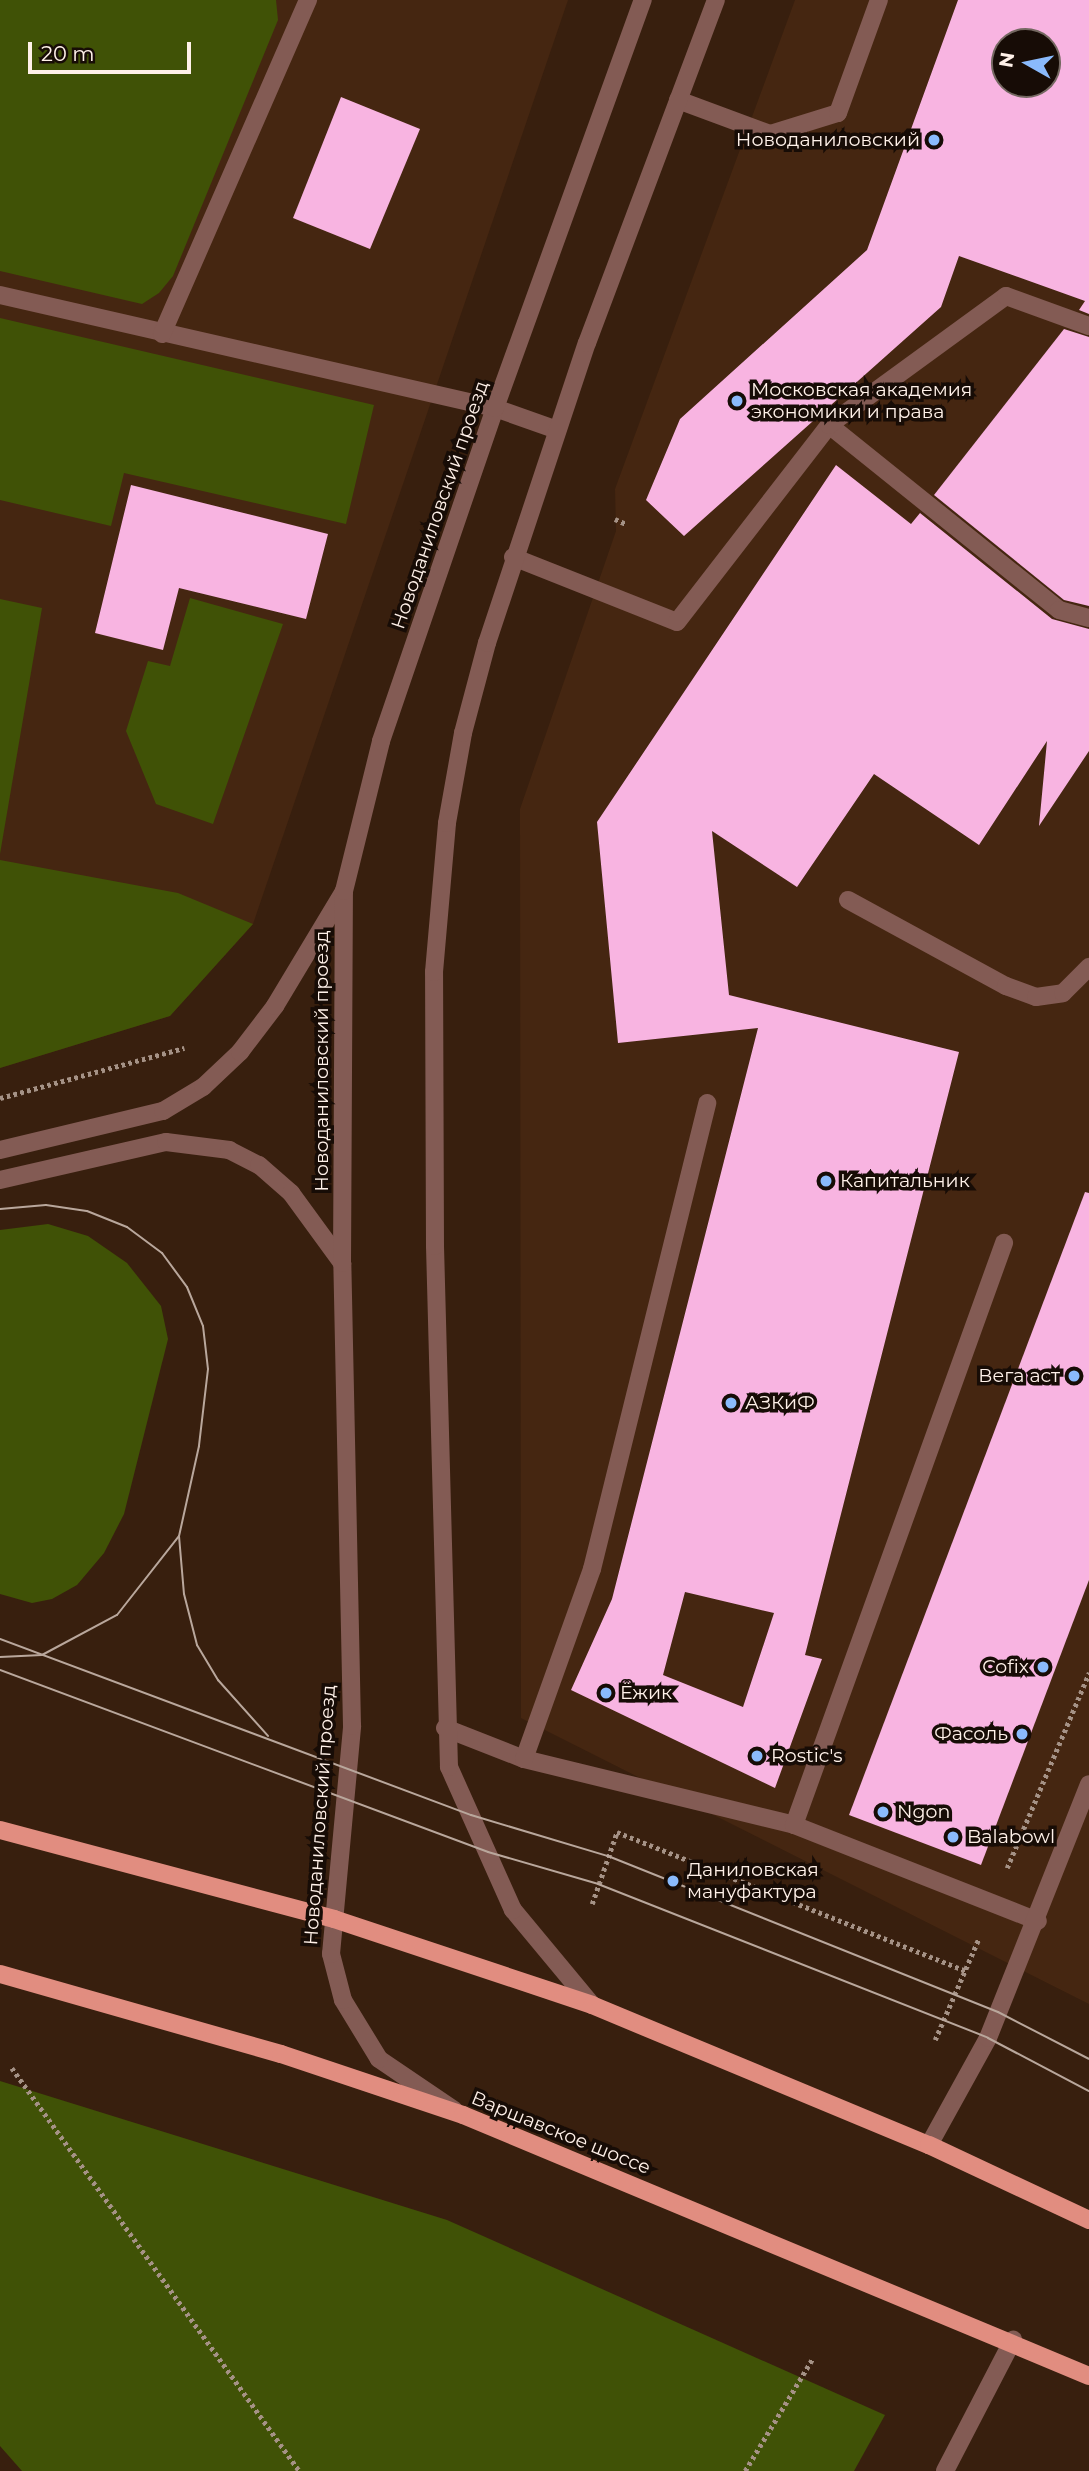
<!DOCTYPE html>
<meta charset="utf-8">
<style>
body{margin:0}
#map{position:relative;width:1089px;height:2471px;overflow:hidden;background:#381f0e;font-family:Montserrat,sans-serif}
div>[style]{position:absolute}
.built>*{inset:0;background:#452611}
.green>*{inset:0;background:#405206}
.building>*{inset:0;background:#f8b4e1}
.path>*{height:4.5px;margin-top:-2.25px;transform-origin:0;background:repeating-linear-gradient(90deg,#a59286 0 3.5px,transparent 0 7px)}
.service>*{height:18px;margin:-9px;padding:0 9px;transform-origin:9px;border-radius:9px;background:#835b54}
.tertiary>*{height:18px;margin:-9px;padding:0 9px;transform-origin:9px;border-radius:9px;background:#835b54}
.primary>*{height:18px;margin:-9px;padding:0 9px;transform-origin:9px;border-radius:9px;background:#e18d80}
.tram>*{height:2px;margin:-1px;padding:0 1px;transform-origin:1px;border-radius:1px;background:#b9a79c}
.dots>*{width:19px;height:19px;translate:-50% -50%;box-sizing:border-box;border:4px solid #170c06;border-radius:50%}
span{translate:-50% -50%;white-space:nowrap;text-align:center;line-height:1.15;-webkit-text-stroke:7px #170c06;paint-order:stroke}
.poi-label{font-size:19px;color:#fff1e9}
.right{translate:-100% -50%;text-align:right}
.left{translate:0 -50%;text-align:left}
.street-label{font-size:19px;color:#fff1e9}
.north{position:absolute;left:991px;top:28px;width:70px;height:70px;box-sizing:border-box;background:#170c06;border:2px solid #746861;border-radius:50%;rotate:279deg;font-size:19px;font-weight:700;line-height:28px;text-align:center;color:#fff1e9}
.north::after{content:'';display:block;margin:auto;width:24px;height:32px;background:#8abafc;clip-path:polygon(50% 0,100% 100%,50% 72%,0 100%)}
.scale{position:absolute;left:28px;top:42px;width:163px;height:32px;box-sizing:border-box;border:4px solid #fff1e9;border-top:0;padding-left:9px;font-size:21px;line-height:24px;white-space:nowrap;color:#fff1e9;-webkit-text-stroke:5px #170c06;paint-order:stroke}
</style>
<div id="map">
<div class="built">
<i style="clip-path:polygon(0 0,568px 0,253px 924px,170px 1016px,0 1068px)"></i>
<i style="clip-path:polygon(evenodd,795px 0,1089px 0,1089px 2004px,521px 1718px,520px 809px,616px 531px,615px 489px,795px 0,1005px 42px,1047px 42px,1047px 84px,1005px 84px,1005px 42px)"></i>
</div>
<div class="green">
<i style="clip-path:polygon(0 0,276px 0,278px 20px,173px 276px,159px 293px,142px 304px,0 271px)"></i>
<i style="clip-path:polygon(0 318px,374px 405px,346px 524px,124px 473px,111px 526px,0 500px)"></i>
<i style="clip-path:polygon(190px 598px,283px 624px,213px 824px,156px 804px,126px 731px,148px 661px,170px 666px)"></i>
<i style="clip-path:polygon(0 599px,42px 608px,0 854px)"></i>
<i style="clip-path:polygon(0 860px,178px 893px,253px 924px,170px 1016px,0 1068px)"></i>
<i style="clip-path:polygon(48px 1224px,88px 1236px,127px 1263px,161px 1306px,168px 1339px,124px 1514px,104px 1553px,77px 1585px,52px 1599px,32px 1603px,0 1594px,0 1230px)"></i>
<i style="clip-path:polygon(0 2081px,447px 2220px,885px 2415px,854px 2471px,22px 2471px,0 2446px)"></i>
</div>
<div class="building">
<i style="clip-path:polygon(evenodd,958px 0,1089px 0,1089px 314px,1079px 310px,1085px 301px,959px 256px,941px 307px,684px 536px,646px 500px,680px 419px,867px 250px,958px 0,1005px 42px,1047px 42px,1047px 84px,1005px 84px,1005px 42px)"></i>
<i style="clip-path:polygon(341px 97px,420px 129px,370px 249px,293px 218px)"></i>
<i style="clip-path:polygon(1064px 329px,1089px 337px,1089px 606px,1064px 600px,934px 495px)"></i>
<i style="clip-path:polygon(evenodd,836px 465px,911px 524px,920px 513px,1052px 619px,1089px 629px,1089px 751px,1039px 826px,1047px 741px,979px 845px,874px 774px,797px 887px,712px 831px,729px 995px,959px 1052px,805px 1655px,822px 1659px,775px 1788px,571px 1690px,612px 1599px,758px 1028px,618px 1043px,597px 822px,836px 465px,685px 1592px,774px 1613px,743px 1707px,663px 1675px,685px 1592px)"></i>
<i style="clip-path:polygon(131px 485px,328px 534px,306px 619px,179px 588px,163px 650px,95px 633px)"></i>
<i style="clip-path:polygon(1085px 1192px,1089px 1193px,1089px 1580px,981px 1865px,849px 1815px)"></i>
</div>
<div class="path">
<i style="left:615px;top:519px;width:12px;rotate:24deg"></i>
<i style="left:0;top:1098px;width:191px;rotate:-15.2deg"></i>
<i style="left:1007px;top:1868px;width:212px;rotate:-67.2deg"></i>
<i style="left:592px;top:1904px;width:76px;rotate:-70.9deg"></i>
<i style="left:617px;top:1832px;width:376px;rotate:21.7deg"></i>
<i style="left:935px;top:2040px;width:111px;rotate:-66.7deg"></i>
<i style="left:12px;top:2068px;width:495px;rotate:54.5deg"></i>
<i style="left:745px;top:2471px;width:132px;rotate:-59deg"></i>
</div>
<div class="service">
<i style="left:678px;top:100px;width:98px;rotate:20.3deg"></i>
<i style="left:770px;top:134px;width:71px;rotate:-17.2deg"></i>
<i style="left:838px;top:113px;width:120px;rotate:-70.1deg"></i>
<i style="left:0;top:295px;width:508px;rotate:12.86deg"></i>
<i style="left:495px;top:408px;width:66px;rotate:19.5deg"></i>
<i style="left:162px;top:334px;width:365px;rotate:-66.4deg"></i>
<i style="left:829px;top:425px;width:295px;rotate:38.8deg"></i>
<i style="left:1059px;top:610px;width:31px;rotate:15deg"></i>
<i style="left:513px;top:557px;width:176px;rotate:21.6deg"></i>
<i style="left:677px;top:622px;width:249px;rotate:-52.3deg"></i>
<i style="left:829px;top:425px;width:219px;rotate:-36.1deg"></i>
<i style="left:1006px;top:296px;width:88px;rotate:19.9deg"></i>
<i style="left:848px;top:900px;width:180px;rotate:28.6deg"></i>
<i style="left:1006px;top:986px;width:32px;rotate:20deg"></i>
<i style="left:1036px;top:997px;width:27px;rotate:-8deg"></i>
<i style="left:1063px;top:993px;width:37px;rotate:-45deg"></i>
<i style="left:0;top:1150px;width:168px;rotate:-13.5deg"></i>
<i style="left:163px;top:1111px;width:47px;rotate:-31deg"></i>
<i style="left:203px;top:1087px;width:51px;rotate:-43.4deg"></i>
<i style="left:240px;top:1052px;width:58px;rotate:-52.7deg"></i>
<i style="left:275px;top:1006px;width:134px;rotate:-59deg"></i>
<i style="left:0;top:1180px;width:170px;rotate:-12.9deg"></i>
<i style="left:166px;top:1142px;width:64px;rotate:7.2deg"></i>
<i style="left:229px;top:1150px;width:34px;rotate:27deg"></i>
<i style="left:259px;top:1165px;width:43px;rotate:41.2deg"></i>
<i style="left:291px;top:1193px;width:87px;rotate:53.9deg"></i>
<i style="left:445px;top:1728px;width:85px;rotate:21.4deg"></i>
<i style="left:524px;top:1759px;width:278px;rotate:13.7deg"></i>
<i style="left:794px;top:1825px;width:262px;rotate:21.5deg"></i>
<i style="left:524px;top:1759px;width:202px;rotate:-70.3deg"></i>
<i style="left:592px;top:1569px;width:480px;rotate:-76.1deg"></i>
<i style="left:794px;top:1825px;width:619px;rotate:-70.16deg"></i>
<i style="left:929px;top:2145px;width:122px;rotate:-61.1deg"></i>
<i style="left:988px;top:2038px;width:273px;rotate:-68.3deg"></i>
<i style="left:945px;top:2471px;width:148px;rotate:-62.6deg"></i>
</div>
<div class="tertiary">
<i style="left:592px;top:2005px;width:124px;rotate:-129.7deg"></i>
<i style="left:513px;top:1910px;width:157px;rotate:-114.1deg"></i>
<i style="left:449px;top:1767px;width:521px;rotate:-91.54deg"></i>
<i style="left:435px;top:1246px;width:274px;rotate:-90.2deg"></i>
<i style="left:434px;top:972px;width:150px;rotate:-85deg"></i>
<i style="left:447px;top:823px;width:91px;rotate:-79.9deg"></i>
<i style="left:463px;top:733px;width:93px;rotate:-75.1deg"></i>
<i style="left:487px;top:643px;width:316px;rotate:-71.6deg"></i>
<i style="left:587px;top:343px;width:366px;rotate:-69.4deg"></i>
<i style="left:454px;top:2110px;width:91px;rotate:-145.8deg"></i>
<i style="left:379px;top:2059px;width:69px;rotate:-121.4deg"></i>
<i style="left:343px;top:2000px;width:48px;rotate:-104.6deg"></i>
<i style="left:331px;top:1954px;width:229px;rotate:-84.7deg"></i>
<i style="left:352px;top:1726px;width:463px;rotate:-91.2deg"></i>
<i style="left:342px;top:1263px;width:372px;rotate:-89.7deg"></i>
<i style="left:344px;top:891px;width:154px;rotate:-76.1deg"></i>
<i style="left:381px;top:741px;width:352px;rotate:-71.1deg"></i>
<i style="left:495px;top:408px;width:434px;rotate:-70.1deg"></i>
</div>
<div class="primary">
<i style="left:0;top:1830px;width:346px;rotate:14.9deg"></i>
<i style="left:334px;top:1919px;width:272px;rotate:18.4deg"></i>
<i style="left:592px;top:2005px;width:365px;rotate:22.6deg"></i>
<i style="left:929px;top:2145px;width:177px;rotate:25.1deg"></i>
<i style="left:0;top:1974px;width:292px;rotate:15.9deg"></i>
<i style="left:281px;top:2054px;width:192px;rotate:18.5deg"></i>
<i style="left:463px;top:2115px;width:678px;rotate:22.63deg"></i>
</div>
<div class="tram">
<i style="left:0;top:1209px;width:46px;rotate:-5deg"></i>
<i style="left:46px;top:1205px;width:41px;rotate:8.3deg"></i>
<i style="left:87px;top:1211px;width:43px;rotate:21.8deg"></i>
<i style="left:127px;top:1227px;width:44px;rotate:36.6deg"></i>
<i style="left:162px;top:1253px;width:42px;rotate:53.7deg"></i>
<i style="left:187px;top:1287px;width:42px;rotate:67.7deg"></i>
<i style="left:203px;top:1326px;width:43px;rotate:83.4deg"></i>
<i style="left:208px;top:1369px;width:78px;rotate:96.7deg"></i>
<i style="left:199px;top:1446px;width:92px;rotate:102.5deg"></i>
<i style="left:179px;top:1536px;width:58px;rotate:85.1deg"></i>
<i style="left:184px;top:1594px;width:53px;rotate:75.7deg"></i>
<i style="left:197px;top:1645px;width:41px;rotate:59deg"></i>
<i style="left:218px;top:1680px;width:75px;rotate:48.2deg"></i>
<i style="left:0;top:1639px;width:503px;rotate:20.49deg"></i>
<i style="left:471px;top:1815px;width:143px;rotate:16.7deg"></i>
<i style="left:608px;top:1856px;width:420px;rotate:21.8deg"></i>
<i style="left:998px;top:2012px;width:102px;rotate:27.3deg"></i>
<i style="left:0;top:1657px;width:42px;rotate:-2.7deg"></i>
<i style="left:42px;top:1655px;width:85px;rotate:-28.1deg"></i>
<i style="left:117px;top:1615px;width:100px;rotate:-51.9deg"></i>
<i style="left:0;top:1670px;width:521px;rotate:20.45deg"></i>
<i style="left:488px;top:1852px;width:115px;rotate:16.2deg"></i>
<i style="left:598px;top:1884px;width:419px;rotate:21.5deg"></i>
<i style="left:988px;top:2038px;width:114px;rotate:27.7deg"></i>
</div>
<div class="dots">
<i style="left:934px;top:140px;background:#8abafc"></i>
<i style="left:737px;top:401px;background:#8abafc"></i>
<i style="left:826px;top:1181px;background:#8abafc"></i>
<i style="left:1074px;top:1376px;background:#8abafc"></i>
<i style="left:731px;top:1403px;background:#8abafc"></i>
<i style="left:1043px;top:1667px;background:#8abafc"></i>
<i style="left:606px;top:1693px;background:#8abafc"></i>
<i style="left:1022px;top:1734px;background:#8abafc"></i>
<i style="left:757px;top:1756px;background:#8abafc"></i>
<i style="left:883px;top:1812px;background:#8abafc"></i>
<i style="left:953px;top:1837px;background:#8abafc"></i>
<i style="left:673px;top:1881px;background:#8abafc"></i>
</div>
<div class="poi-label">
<span class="right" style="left:920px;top:140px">Новоданиловский</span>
<span class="left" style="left:751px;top:401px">Московская академия<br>экономики и права</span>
<span class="left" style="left:840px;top:1181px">Капитальник</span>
<span class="right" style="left:1060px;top:1376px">Вега аст</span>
<span class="left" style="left:745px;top:1403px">АЗКиФ</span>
<span class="right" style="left:1029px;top:1667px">Cofix</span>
<span class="left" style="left:620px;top:1693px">Ёжик</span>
<span class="right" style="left:1008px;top:1734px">Фасоль</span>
<span class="left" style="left:771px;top:1756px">Rostic's</span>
<span class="left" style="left:897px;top:1812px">Ngon</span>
<span class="left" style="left:967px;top:1837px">Balabowl</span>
<span class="left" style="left:687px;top:1881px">Даниловская<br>мануфактура</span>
</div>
<div class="street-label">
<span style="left:440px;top:505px;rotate:-71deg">Новоданиловский проезд</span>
<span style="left:322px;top:1061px;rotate:-90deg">Новоданиловский проезд</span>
<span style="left:320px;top:1815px;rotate:-86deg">Новоданиловский проезд</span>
<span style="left:561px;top:2133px;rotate:22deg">Варшавское шоссе</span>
</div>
<div class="north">N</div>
<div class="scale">20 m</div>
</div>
